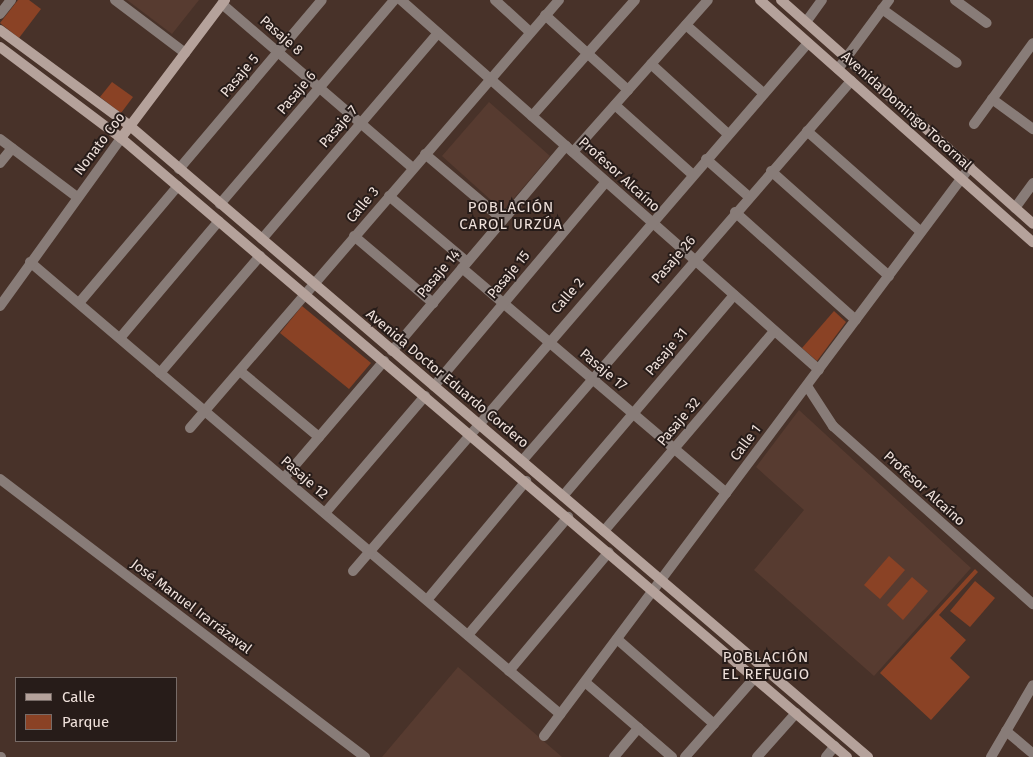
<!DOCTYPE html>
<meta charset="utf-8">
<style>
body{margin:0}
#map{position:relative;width:1033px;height:757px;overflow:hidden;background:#483229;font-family:"Fira Sans",sans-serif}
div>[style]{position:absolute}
.built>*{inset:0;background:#573b30}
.green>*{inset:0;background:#8a4225}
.street>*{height:10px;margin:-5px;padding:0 5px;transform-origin:5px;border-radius:5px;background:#887c78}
.secondary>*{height:10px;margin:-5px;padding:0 5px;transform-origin:5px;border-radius:5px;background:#b5a29b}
span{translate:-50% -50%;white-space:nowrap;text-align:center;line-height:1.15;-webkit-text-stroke:4px #271c19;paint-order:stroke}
.street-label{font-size:14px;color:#efe1db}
.neighbourhood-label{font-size:15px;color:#efe1db;letter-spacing:1px}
.legend{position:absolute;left:15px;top:677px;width:162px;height:65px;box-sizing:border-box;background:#271c19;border:1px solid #776b67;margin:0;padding:6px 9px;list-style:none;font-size:15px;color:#efe1db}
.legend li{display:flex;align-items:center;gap:10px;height:25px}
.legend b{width:25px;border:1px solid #776b67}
</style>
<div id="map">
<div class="built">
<i style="clip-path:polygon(127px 0,199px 0,172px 34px)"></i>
<i style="clip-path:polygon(489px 102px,550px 156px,503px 211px,442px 156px)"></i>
<i style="clip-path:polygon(799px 410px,971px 568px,874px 676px,754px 570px,804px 510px,756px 467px)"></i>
<i style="clip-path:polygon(458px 667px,562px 757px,382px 757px)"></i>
</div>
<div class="green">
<i style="clip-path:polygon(18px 0,29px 0,41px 9px,19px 38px,0 23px)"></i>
<i style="clip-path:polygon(112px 82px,133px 97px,121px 113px,100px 97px)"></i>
<i style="clip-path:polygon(302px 306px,371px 363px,349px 389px,280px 333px)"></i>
<i style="clip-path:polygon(834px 311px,846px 322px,817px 361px,802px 348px)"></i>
<i style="clip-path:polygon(889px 556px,905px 570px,880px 599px,864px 585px)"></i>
<i style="clip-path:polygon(975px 569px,978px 572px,939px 615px,966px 640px,950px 658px,970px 677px,931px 720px,880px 673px)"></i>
<i style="clip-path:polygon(912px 577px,928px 591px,903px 620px,887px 605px)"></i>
<i style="clip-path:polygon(975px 581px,995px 598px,970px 627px,950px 611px)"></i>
</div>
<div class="street">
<i style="left:115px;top:0;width:88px;rotate:37.1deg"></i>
<i style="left:401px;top:0;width:558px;rotate:41.51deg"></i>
<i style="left:495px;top:0;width:47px;rotate:42.4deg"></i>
<i style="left:955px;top:0;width:39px;rotate:36deg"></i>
<i style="left:222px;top:4px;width:252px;rotate:40.7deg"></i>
<i style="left:882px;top:9px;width:92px;rotate:35.8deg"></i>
<i style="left:0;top:14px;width:18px;rotate:-52deg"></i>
<i style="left:545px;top:15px;width:112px;rotate:42.1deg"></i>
<i style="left:806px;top:22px;width:27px;rotate:-54deg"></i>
<i style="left:686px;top:25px;width:103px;rotate:41.4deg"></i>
<i style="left:651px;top:64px;width:104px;rotate:42.3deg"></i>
<i style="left:838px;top:69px;width:86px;rotate:-53.5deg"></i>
<i style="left:992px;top:99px;width:51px;rotate:36.2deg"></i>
<i style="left:615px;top:105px;width:103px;rotate:41.9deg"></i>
<i style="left:532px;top:116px;width:155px;rotate:-48.4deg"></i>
<i style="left:974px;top:124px;width:100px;rotate:-53.9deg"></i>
<i style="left:807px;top:131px;width:152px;rotate:41.5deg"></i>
<i style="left:0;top:139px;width:96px;rotate:37deg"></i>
<i style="left:573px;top:152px;width:203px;rotate:-48.4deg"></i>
<i style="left:425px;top:154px;width:102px;rotate:40.2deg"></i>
<i style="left:706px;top:159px;width:56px;rotate:41.4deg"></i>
<i style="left:0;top:163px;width:19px;rotate:-51deg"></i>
<i style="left:179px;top:169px;width:221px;rotate:-49.8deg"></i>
<i style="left:771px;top:171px;width:158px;rotate:41.7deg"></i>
<i style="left:389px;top:196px;width:102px;rotate:40.2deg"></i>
<i style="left:220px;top:204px;width:268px;rotate:-49.5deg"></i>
<i style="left:1015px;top:208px;width:31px;rotate:-54deg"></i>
<i style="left:735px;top:212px;width:162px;rotate:41.8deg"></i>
<i style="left:354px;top:236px;width:104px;rotate:40.3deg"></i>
<i style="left:262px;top:239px;width:271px;rotate:-49.5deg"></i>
<i style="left:30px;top:262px;width:697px;rotate:40.46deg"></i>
<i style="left:462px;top:268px;width:347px;rotate:40.4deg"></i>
<i style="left:79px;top:303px;width:153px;rotate:-49.8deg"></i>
<i style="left:0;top:306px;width:207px;rotate:-54.2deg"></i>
<i style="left:120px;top:338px;width:153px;rotate:-49.8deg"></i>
<i style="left:392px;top:351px;width:269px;rotate:-49.7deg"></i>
<i style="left:240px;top:371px;width:103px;rotate:39.9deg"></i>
<i style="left:160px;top:373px;width:154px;rotate:-49.5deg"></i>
<i style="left:434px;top:386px;width:267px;rotate:-49.9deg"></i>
<i style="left:807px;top:386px;width:48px;rotate:57deg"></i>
<i style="left:833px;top:426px;width:268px;rotate:41.7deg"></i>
<i style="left:190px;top:428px;width:565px;rotate:-49.23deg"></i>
<i style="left:522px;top:461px;width:503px;rotate:-49.11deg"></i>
<i style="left:284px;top:478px;width:154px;rotate:-49.5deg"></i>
<i style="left:0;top:479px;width:459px;rotate:37.3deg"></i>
<i style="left:563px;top:496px;width:264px;rotate:-49.6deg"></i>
<i style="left:325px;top:513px;width:154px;rotate:-49.5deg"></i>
<i style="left:604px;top:531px;width:262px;rotate:-49.6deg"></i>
<i style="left:353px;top:571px;width:697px;rotate:-49.25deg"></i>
<i style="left:427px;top:600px;width:155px;rotate:-50.2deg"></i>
<i style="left:468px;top:635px;width:155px;rotate:-49.7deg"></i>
<i style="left:617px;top:639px;width:129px;rotate:41.2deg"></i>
<i style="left:509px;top:671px;width:155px;rotate:-50deg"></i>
<i style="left:585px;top:682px;width:115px;rotate:40.8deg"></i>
<i style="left:1006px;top:731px;width:35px;rotate:40deg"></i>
<i style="left:544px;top:736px;width:711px;rotate:-53.18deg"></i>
<i style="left:0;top:757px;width:1px"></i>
<i style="left:614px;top:757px;width:38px;rotate:-50deg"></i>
<i style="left:685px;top:757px;width:120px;rotate:-48.7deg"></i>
<i style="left:757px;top:757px;width:59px;rotate:-48.4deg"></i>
<i style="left:826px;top:757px;width:14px;rotate:-51deg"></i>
<i style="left:991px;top:757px;width:83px;rotate:-59.7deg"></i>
</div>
<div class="secondary">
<i style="left:760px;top:0;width:365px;rotate:41.6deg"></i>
<i style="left:781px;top:0;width:337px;rotate:41.6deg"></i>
<i style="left:0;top:30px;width:162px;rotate:36.4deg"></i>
<i style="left:130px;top:126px;width:971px;rotate:40.53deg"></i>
<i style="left:0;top:47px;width:151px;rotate:36.9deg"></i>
<i style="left:121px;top:138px;width:954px;rotate:40.45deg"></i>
<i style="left:121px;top:138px;width:173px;rotate:-53deg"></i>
</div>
<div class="street-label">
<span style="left:281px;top:36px;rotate:41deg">Pasaje 8</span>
<span style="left:240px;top:76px;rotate:-50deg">Pasaje 5</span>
<span style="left:297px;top:93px;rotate:-50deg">Pasaje 6</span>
<span style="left:906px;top:111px;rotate:42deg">Avenida Domingo Tocornal</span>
<span style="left:339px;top:127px;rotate:-49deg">Pasaje 7</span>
<span style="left:100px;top:144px;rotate:-53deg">Nonato Coo</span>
<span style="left:619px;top:175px;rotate:42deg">Profesor Alcaíno</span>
<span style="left:363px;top:205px;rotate:-50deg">Calle 3</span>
<span style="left:674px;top:260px;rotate:-49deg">Pasaje 26</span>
<span style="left:439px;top:274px;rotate:-50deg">Pasaje 14</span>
<span style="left:509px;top:275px;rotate:-50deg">Pasaje 15</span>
<span style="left:568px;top:296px;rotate:-49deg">Calle 2</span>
<span style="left:667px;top:352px;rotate:-50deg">Pasaje 31</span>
<span style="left:603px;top:370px;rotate:40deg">Pasaje 17</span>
<span style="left:447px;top:379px;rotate:40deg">Avenida Doctor Eduardo Cordero</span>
<span style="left:679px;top:422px;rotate:-50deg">Pasaje 32</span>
<span style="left:746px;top:443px;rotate:-53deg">Calle 1</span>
<span style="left:304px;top:478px;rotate:41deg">Pasaje 12</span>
<span style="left:924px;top:489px;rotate:42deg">Profesor Alcaíno</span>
<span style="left:191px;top:607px;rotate:37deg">José Manuel Irarrázaval</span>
</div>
<div class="neighbourhood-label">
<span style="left:511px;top:216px">POBLACIÓN<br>CAROL URZÚA</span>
<span style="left:766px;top:666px">POBLACIÓN<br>EL REFUGIO</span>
</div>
<ul class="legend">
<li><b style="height:6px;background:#b5a29b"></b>Calle</li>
<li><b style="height:14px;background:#8a4225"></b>Parque</li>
</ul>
</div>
